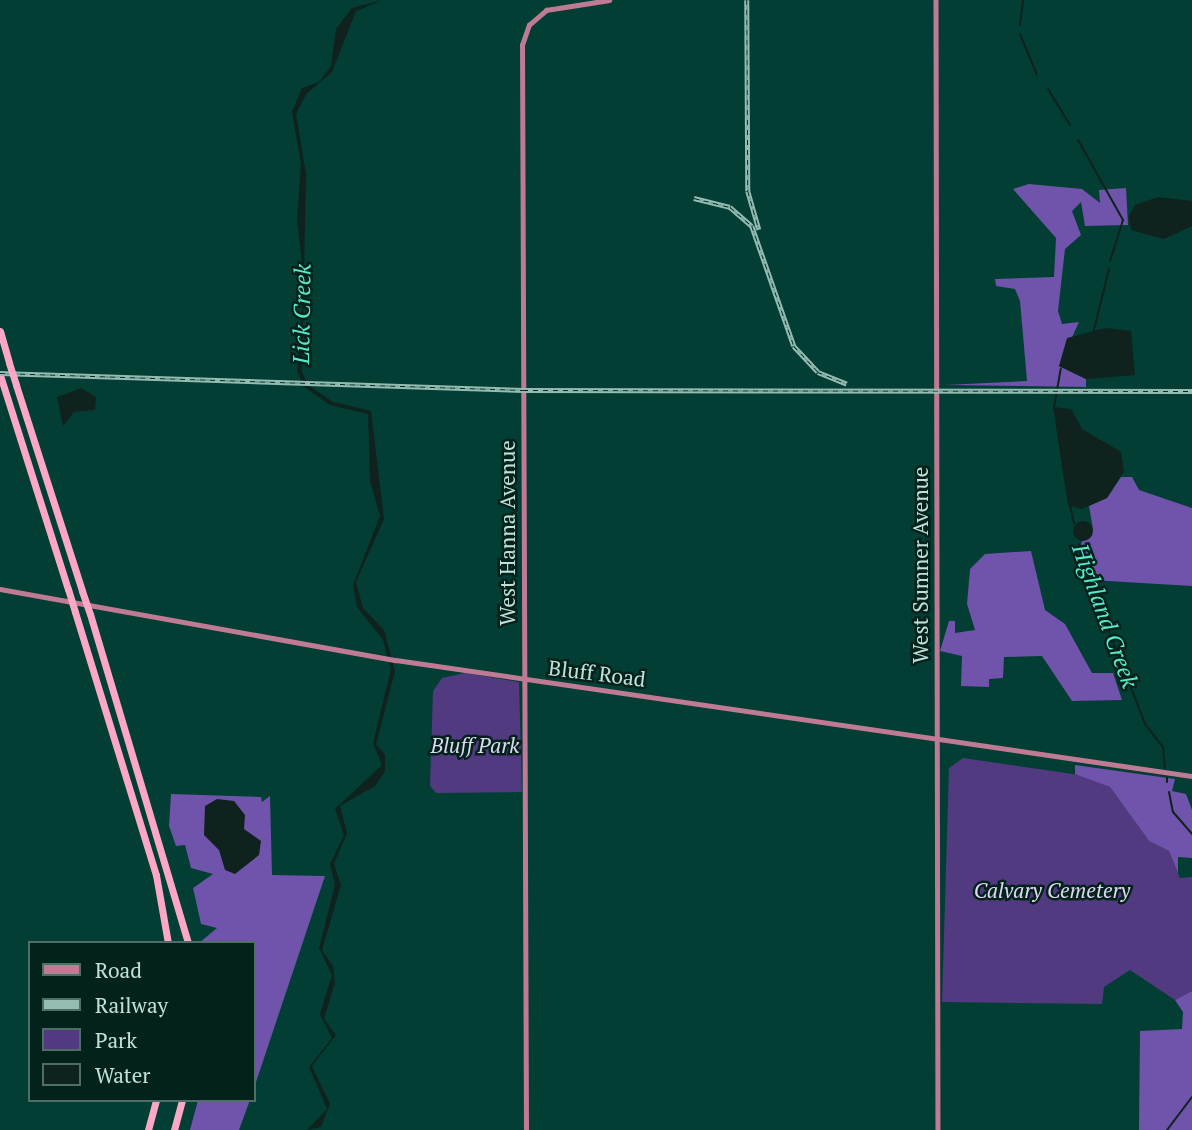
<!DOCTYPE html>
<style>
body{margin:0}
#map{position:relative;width:1192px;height:1130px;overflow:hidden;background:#023e34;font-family:"PT Serif",serif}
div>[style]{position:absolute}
.green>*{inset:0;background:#513a80}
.forest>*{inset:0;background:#7053ab}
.water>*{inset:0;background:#0f221d}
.round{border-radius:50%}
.stream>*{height:2px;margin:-1px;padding:0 1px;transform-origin:1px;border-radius:1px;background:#0f221d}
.secondary>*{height:4.5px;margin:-2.25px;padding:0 2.25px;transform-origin:2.25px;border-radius:2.25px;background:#c07b94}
.highway>*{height:7px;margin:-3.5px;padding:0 3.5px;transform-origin:3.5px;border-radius:3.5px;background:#fda7c6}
.rail>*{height:4.5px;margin-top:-2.25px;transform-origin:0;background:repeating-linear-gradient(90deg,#04221c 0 5px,#95bcb3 0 10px);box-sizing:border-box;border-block:2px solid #95bcb3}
.highway-bridge>*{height:7px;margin:-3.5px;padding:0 3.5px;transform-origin:3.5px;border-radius:3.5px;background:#fda7c6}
span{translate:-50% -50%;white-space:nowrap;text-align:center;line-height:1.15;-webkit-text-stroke:5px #04221c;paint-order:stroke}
.street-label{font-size:21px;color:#c0e1d8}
.park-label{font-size:21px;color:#ded8f0;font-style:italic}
.water-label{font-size:23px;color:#56e9ca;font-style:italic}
.legend{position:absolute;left:28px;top:941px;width:228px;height:161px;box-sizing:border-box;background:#04221c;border:2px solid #4f6e67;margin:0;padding:9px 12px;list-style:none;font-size:21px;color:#c0e1d8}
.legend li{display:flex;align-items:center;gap:14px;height:35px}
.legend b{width:35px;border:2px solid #4f6e67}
</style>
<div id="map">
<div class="green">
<i style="clip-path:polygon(465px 673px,519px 682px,522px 792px,436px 793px,430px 786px,433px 691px,442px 678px)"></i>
<i style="clip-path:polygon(963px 758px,1080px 775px,1110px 787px,1149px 841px,1169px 851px,1180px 878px,1192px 877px,1192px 991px,1175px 1000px,1130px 970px,1104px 987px,1102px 1004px,942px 1002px,949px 768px)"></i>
</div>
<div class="forest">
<i style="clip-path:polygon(1029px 184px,1082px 189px,1100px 203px,1099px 190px,1126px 188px,1128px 225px,1085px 226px,1081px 202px,1072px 211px,1081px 235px,1065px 249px,1058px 311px,1062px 324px,1079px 322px,1059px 366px,1086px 379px,1086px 387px,945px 385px,1027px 381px,1020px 301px,1015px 289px,996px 286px,995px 279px,1054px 277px,1056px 238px,1013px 189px)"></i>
<i style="clip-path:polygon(1121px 477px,1132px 477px,1139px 490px,1192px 508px,1192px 586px,1091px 580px,1081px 543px,1093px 529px,1089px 506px,1107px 498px)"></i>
<i style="clip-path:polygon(1031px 551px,1045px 610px,1065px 624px,1092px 673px,1113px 673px,1122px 700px,1072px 701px,1042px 656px,1004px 657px,1003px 678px,989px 679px,989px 687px,961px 686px,962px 656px,940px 651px,949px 621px,955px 621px,955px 633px,975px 630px,967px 604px,970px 569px,985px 554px)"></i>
<i style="clip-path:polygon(1075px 765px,1175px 779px,1172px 791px,1186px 794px,1192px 810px,1192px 858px,1178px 857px,1178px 873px,1169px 851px,1149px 841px,1110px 787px,1075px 774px)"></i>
<i style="clip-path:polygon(171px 794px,261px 797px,262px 802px,270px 796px,272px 875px,325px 876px,254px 1088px,254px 943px,199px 943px,217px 928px,201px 924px,193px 888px,213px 874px,191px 868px,185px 845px,176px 846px,169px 826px)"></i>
<i style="clip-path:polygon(1192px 991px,1192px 1130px,1139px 1130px,1140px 1031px,1182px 1029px,1183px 1012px,1175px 1000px)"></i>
<i style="clip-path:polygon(198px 1100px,250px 1100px,239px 1130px,190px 1130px)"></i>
</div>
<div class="water">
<i style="clip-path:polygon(383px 0,356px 11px,332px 72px,307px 93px,296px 114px,306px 174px,302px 372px,309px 386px,333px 402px,371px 411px,384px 519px,356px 582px,363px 608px,384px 630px,395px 671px,376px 745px,385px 754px,385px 771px,375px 786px,340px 806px,347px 833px,334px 864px,341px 885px,322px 950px,333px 966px,335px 982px,324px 1019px,336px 1035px,312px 1066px,330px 1104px,321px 1127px,307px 1130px,327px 1109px,309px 1067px,332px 1038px,320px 1014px,332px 975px,319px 948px,335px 885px,330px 864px,344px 835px,335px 809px,382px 765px,373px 743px,391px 669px,383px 640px,357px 607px,353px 585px,380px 516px,370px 481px,368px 414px,330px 405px,303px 386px,297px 370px,304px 281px,297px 219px,301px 164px,292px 112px,302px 88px,319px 82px,331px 66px,336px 29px,352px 8px)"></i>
<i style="clip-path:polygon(1158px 197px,1192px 201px,1192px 226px,1164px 239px,1131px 230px,1129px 216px,1135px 205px)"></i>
<i style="clip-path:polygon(1106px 328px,1131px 331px,1135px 375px,1086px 379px,1059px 366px,1067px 338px)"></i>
<i style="clip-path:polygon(81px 388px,96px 397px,95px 410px,74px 412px,63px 426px,57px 397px)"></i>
<i style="clip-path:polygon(1053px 407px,1071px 409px,1082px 429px,1121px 452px,1124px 471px,1107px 498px,1081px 509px,1068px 505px)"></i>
<i class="round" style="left:1073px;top:521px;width:20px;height:20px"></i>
<i style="clip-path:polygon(217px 799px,234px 801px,245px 815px,244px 829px,261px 841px,259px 855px,235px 874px,225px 870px,219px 850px,204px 835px,205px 806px)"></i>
</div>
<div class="stream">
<i style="left:1020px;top:25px;width:25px;rotate:-83deg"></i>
<i style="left:1020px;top:34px;width:44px;rotate:67.5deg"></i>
<i style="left:1048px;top:89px;width:42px;rotate:58.6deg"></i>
<i style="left:1078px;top:140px;width:92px;rotate:60.6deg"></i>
<i style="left:1123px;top:220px;width:43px;rotate:107.6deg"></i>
<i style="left:1093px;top:334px;width:67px;rotate:-76.2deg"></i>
<i style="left:1054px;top:407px;width:39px;rotate:-80deg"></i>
<i style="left:1070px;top:506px;width:18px;rotate:77deg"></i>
<i style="left:1079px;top:544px;width:18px;rotate:81deg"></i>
<i style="left:1089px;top:580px;width:155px;rotate:68.7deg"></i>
<i style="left:1145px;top:724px;width:29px;rotate:52deg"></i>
<i style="left:1163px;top:747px;width:21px;rotate:85deg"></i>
<i style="left:1167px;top:778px;width:4px;rotate:90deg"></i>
<i style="left:1169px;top:792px;width:20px;rotate:79deg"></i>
<i style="left:1173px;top:812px;width:29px;rotate:49deg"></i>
<i style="left:1167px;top:1130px;width:41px;rotate:-52.9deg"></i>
</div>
<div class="secondary">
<i style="left:936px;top:0;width:1130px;rotate:89.9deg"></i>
<i style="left:0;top:589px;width:402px;rotate:10.2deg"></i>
<i style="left:396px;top:660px;width:804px;rotate:8.29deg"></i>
<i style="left:526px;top:1130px;width:1085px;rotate:-90.21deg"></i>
<i style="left:522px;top:45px;width:21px;rotate:-71deg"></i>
<i style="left:529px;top:25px;width:23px;rotate:-41deg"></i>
<i style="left:546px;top:10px;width:64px;rotate:-9deg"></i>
</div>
<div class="highway">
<i style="left:0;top:331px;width:33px;rotate:74deg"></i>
<i style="left:0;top:375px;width:225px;rotate:72.4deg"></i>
<i style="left:16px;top:385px;width:216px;rotate:72.2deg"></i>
<i style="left:75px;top:612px;width:275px;rotate:72.9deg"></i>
<i style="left:156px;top:875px;width:69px;rotate:80deg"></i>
<i style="left:90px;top:614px;width:343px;rotate:73.4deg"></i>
<i style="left:148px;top:1130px;width:31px;rotate:-75deg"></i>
<i style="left:174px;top:1130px;width:31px;rotate:-75deg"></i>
</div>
<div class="rail">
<i style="left:747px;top:0;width:191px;rotate:89.7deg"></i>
<i style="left:748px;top:191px;width:40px;rotate:74deg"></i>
<i style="left:694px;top:198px;width:37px;rotate:14deg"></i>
<i style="left:730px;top:207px;width:29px;rotate:41deg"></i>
<i style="left:752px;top:226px;width:127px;rotate:70.7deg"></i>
<i style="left:794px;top:346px;width:35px;rotate:47deg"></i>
<i style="left:818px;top:372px;width:31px;rotate:22deg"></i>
<i style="left:0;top:373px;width:523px;rotate:1.86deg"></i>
<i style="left:523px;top:390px;width:669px;rotate:0.09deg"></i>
</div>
<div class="highway-bridge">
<i style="left:9px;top:363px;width:23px;rotate:72deg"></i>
<i style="left:68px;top:589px;width:24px;rotate:73deg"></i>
<i style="left:82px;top:591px;width:24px;rotate:71deg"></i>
</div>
<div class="street-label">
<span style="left:507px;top:533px;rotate:-90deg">West Hanna Avenue</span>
<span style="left:920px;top:565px;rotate:-90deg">West Sumner Avenue</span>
<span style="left:597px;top:673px;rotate:7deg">Bluff Road</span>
</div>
<div class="park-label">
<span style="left:475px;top:745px">Bluff Park</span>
<span style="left:1052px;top:890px">Calvary Cemetery</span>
</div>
<div class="water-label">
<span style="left:302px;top:314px;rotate:-89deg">Lick Creek</span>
<span style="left:1105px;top:616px;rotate:70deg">Highland Creek</span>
</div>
<ul class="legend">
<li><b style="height:9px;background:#c07b94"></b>Road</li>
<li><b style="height:9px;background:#95bcb3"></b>Railway</li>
<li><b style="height:19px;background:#513a80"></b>Park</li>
<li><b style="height:19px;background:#0f221d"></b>Water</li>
</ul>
</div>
